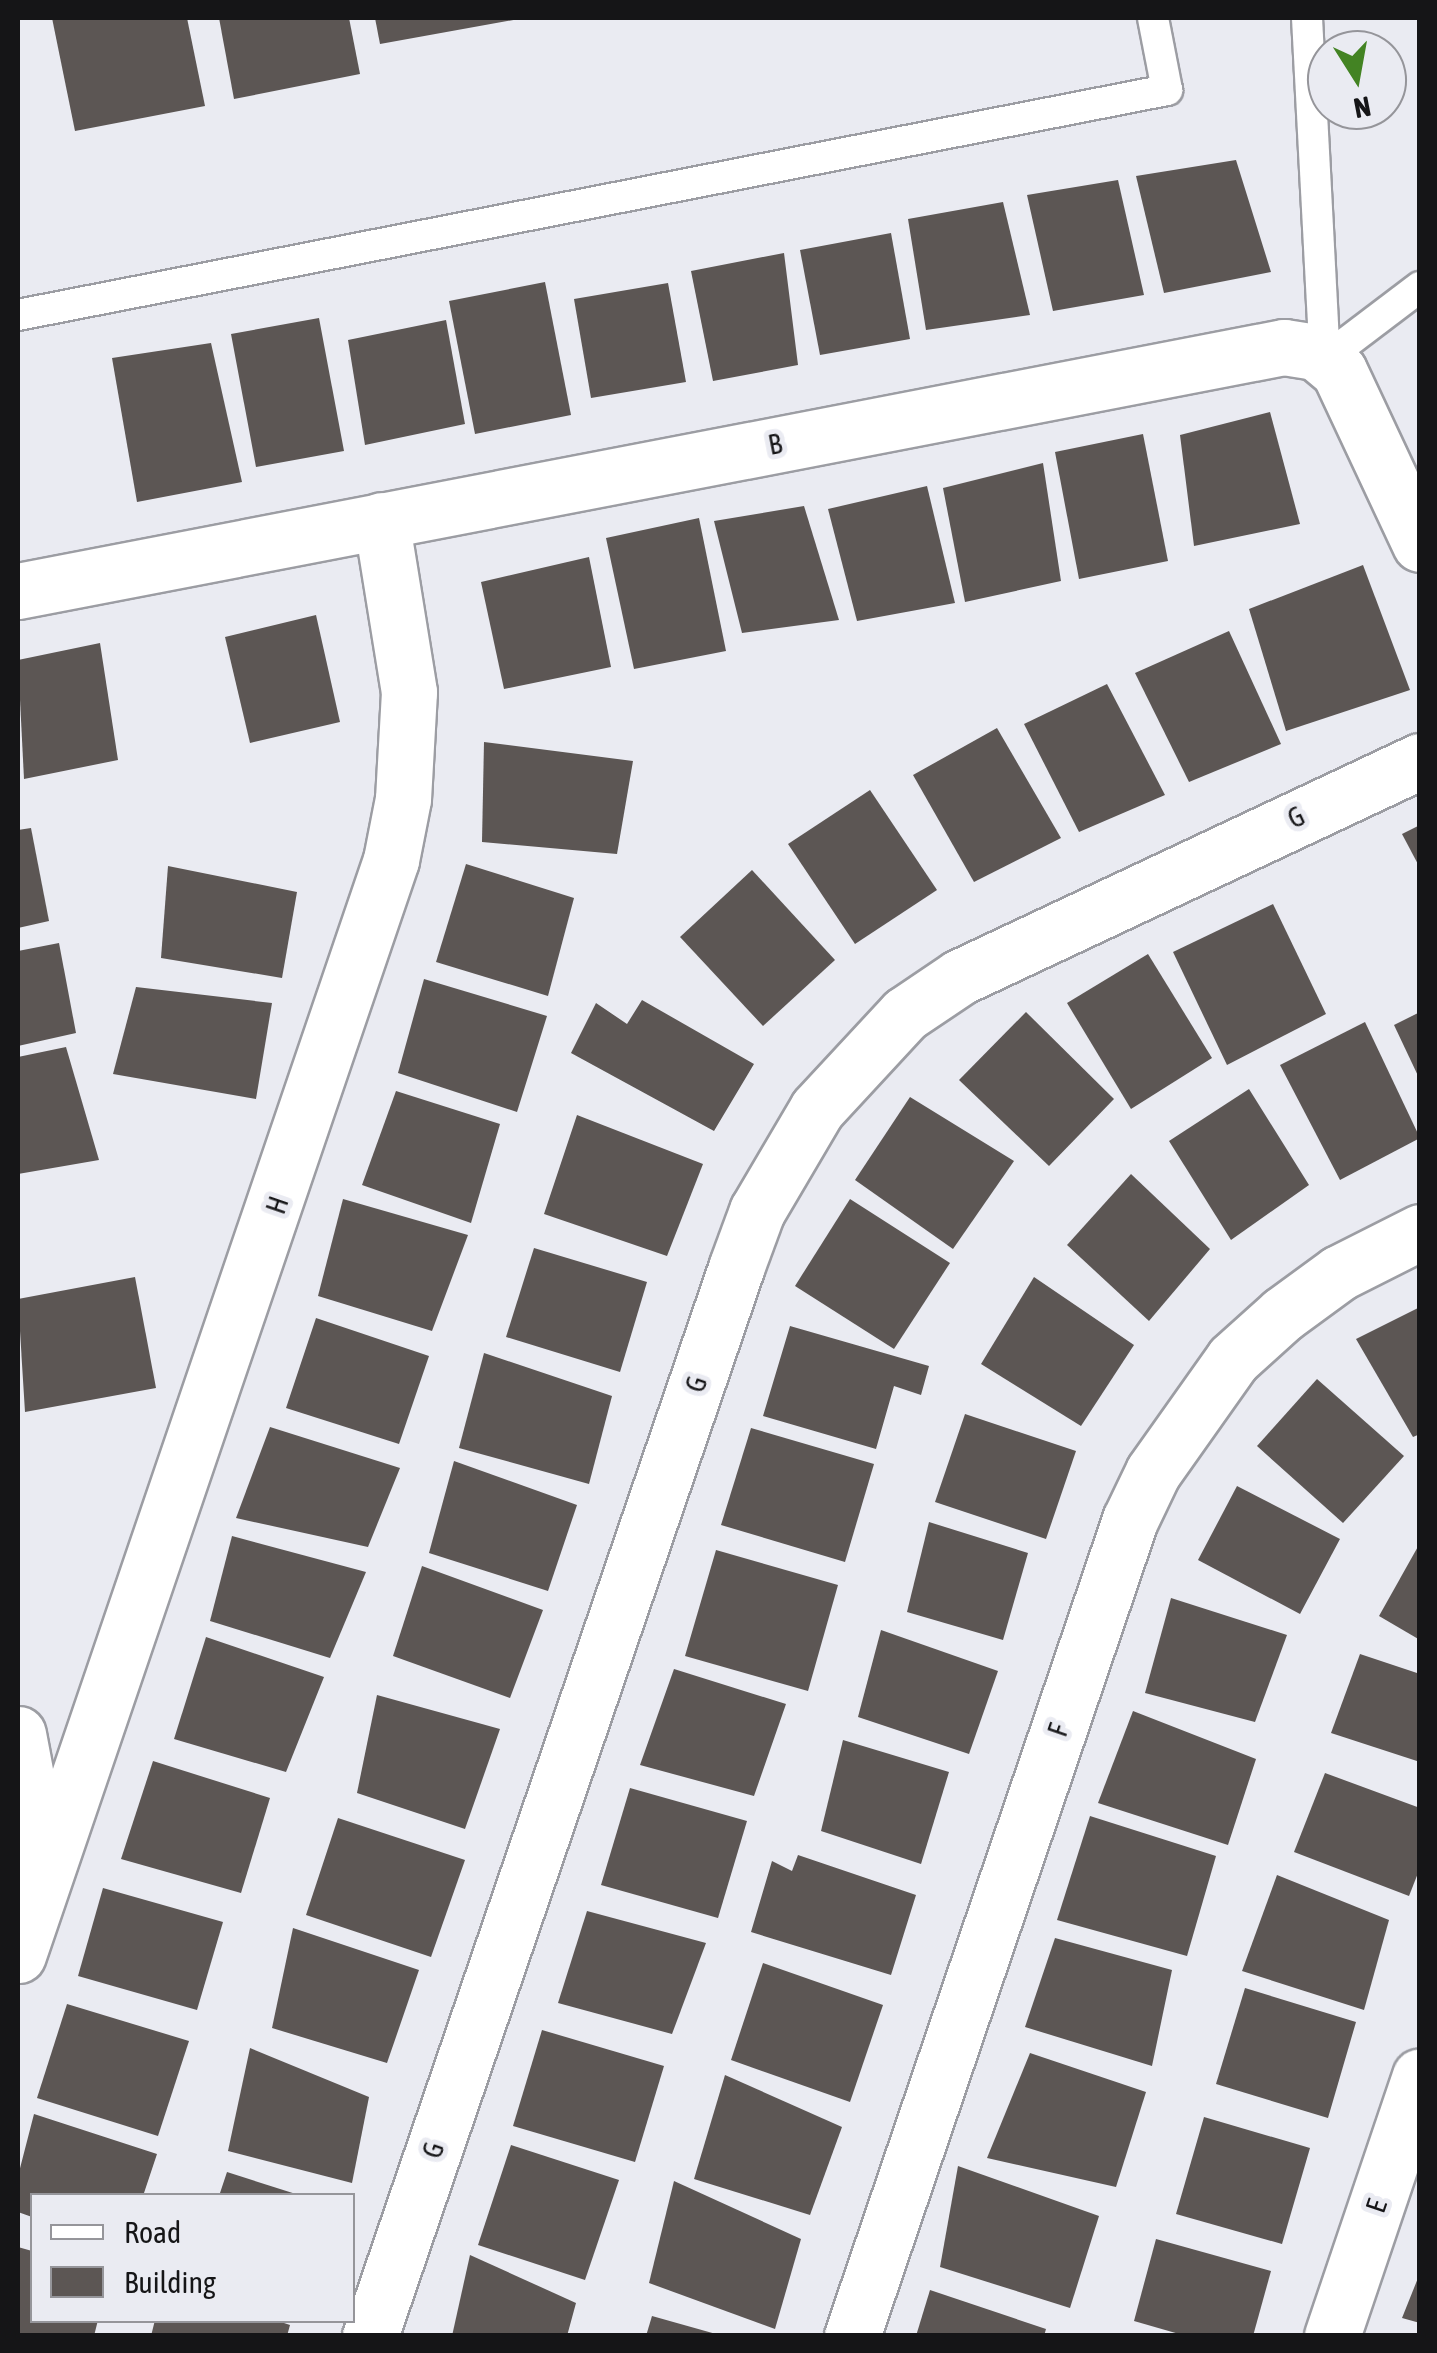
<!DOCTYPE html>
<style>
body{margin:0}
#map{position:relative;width:1437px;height:2353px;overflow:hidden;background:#eaebf2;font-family:"Asap Condensed",sans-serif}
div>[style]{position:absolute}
.building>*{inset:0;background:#5c5654}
.roads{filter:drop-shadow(2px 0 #9c9da3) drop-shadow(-2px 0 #9c9da3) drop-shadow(0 2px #9c9da3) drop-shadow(0 -2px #9c9da3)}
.lane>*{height:30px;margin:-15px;padding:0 15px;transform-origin:15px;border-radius:15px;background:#fff}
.street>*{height:55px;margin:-27.5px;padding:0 27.5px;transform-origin:27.5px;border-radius:27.5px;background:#fff}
span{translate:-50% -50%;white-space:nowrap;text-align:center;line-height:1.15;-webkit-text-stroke:10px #eaebf2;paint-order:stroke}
.street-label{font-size:28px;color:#151517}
.frame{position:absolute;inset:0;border:20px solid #151517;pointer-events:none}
.legend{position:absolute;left:30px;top:2193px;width:325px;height:130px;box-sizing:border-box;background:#eaebf2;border:2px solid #95959a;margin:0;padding:12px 18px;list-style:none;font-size:30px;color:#151517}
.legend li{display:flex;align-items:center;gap:20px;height:50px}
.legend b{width:50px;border:2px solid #95959a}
.north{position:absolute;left:1307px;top:30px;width:100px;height:100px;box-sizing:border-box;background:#eaebf2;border:2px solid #95959a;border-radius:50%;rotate:169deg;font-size:28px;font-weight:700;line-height:40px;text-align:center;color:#151517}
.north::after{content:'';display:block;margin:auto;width:35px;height:45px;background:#438323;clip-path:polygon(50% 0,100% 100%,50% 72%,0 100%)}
</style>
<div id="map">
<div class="building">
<i style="clip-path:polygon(52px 18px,187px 18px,205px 106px,75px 131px)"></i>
<i style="clip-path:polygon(219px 18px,349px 18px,360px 74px,234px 99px)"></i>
<i style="clip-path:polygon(375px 18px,519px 18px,519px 19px,380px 44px)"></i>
<i style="clip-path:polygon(1236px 160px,1271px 272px,1164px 293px,1136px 176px)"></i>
<i style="clip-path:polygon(1118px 180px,1144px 295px,1053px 311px,1027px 195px)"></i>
<i style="clip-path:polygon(1003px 202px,1030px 315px,926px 330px,908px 219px)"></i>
<i style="clip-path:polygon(891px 233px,910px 339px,820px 355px,800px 250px)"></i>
<i style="clip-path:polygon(784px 253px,798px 365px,713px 381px,691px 271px)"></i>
<i style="clip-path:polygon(545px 282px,571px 415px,475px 434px,449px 301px)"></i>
<i style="clip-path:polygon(668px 283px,686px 382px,591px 398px,574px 299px)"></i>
<i style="clip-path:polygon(319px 318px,344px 451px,256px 467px,231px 334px)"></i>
<i style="clip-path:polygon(446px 320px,465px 424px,365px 445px,348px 340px)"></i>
<i style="clip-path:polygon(211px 343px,242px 482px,137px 502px,112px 358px)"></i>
<i style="clip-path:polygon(1270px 412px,1300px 524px,1194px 546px,1180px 435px)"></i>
<i style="clip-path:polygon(1143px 434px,1168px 561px,1079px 579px,1055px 452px)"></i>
<i style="clip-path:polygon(1043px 463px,1061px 581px,965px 602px,943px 488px)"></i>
<i style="clip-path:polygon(927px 486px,955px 603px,857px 621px,828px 509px)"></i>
<i style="clip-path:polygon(804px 506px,839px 620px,742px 633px,714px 521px)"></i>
<i style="clip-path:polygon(699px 518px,726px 651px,634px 669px,606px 538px)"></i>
<i style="clip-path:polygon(589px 557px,611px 667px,504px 689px,481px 582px)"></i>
<i style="clip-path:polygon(1363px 565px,1410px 690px,1286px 731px,1249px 609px)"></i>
<i style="clip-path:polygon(316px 615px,340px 722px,250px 743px,225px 637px)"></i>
<i style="clip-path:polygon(1229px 631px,1281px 744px,1189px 782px,1135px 673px)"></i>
<i style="clip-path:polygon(100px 643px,118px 760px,24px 779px,18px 660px)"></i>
<i style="clip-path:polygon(1107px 684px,1165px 795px,1079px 832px,1024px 724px)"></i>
<i style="clip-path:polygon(997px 728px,1061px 838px,974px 882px,913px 775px)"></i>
<i style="clip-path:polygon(484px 742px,633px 761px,617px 854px,482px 842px)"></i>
<i style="clip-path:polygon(870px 790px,937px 890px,855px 944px,788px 844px)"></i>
<i style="clip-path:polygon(1420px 825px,1420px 868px,1402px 834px)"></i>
<i style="clip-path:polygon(31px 828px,49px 921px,18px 928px,18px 830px)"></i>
<i style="clip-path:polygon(466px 864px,574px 898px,548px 996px,436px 962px)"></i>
<i style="clip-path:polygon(168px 866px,297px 892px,282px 978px,161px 958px)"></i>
<i style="clip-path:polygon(752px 870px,835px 960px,763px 1026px,680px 937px)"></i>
<i style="clip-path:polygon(1273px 904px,1326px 1014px,1227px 1065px,1173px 952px)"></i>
<i style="clip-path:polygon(59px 943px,76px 1033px,18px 1046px,18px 951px)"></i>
<i style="clip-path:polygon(1148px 954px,1212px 1058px,1131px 1109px,1067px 1003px)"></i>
<i style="clip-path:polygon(424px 979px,547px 1016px,517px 1112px,398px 1073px)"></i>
<i style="clip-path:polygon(136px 987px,272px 1003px,256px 1099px,113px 1074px)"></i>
<i style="clip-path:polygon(642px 1000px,754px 1064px,714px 1131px,571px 1053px,596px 1003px,627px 1024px)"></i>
<i style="clip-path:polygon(1026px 1012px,1114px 1099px,1049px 1166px,959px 1080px)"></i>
<i style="clip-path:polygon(1420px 1012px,1420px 1080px,1394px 1025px)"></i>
<i style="clip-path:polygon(1365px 1022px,1420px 1138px,1340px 1180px,1280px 1065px)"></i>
<i style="clip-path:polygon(66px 1047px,99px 1160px,18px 1174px,18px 1057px)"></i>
<i style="clip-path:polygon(1249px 1089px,1309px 1185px,1231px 1240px,1169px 1141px)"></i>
<i style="clip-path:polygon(396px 1091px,500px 1124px,471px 1223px,362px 1185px)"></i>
<i style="clip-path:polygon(910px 1097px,1014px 1161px,953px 1249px,855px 1180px)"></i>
<i style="clip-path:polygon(577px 1115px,703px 1164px,667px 1256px,544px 1214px)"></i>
<i style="clip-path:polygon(1131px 1174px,1210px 1249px,1149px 1321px,1067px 1245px)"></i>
<i style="clip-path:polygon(343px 1199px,468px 1235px,432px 1331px,318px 1296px)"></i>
<i style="clip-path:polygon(850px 1199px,950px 1263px,894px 1349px,795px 1286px)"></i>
<i style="clip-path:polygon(534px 1248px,647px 1282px,620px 1372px,506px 1337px)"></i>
<i style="clip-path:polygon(135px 1277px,156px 1388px,25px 1412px,18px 1299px)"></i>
<i style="clip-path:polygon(1034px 1277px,1134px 1345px,1081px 1426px,981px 1364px)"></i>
<i style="clip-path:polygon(1420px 1307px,1420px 1434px,1413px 1437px,1356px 1339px)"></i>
<i style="clip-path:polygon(316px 1318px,429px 1356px,399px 1444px,286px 1408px)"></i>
<i style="clip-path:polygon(790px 1326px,929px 1366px,921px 1395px,894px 1386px,876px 1449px,763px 1416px)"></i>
<i style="clip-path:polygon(484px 1353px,612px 1396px,589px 1484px,459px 1448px)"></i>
<i style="clip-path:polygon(1317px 1379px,1404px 1456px,1343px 1523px,1257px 1446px)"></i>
<i style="clip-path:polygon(965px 1414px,1076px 1451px,1046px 1539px,935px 1502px)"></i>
<i style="clip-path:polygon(270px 1427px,400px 1468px,368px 1547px,236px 1518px)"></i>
<i style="clip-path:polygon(751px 1428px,874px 1464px,845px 1562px,721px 1525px)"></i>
<i style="clip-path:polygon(454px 1461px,577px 1505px,548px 1591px,429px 1553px)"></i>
<i style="clip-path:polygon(1237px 1486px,1340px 1539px,1300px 1614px,1198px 1560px)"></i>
<i style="clip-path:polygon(929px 1522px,1028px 1553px,1003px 1640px,907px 1612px)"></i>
<i style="clip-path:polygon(232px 1536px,366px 1572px,330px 1658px,210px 1621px)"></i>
<i style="clip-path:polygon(1420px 1543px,1420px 1640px,1379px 1616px)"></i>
<i style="clip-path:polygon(716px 1550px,838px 1585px,808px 1691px,685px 1656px)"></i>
<i style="clip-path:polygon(422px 1566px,543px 1610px,510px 1698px,393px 1656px)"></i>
<i style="clip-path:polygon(1171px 1598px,1287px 1635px,1255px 1722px,1145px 1693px)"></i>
<i style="clip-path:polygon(881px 1630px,998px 1671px,969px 1754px,858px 1717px)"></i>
<i style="clip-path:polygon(206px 1637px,324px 1677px,286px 1772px,174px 1739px)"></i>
<i style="clip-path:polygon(1360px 1654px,1420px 1674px,1420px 1762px,1331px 1733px)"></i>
<i style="clip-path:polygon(674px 1669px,786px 1704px,754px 1796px,640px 1765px)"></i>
<i style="clip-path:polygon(377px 1695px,500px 1729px,465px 1829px,357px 1793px)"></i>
<i style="clip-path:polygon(1133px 1711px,1256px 1759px,1228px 1845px,1098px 1803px)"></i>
<i style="clip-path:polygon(843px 1740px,949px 1772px,921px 1864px,821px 1831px)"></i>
<i style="clip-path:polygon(153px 1761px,270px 1798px,241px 1893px,121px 1859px)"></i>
<i style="clip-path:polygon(1325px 1773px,1420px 1808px,1420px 1868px,1409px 1896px,1294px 1852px)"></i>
<i style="clip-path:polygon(630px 1788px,747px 1821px,718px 1918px,601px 1885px)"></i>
<i style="clip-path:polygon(1090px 1816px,1216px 1856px,1187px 1956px,1057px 1920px)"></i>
<i style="clip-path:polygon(338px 1818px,465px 1860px,431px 1957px,306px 1915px)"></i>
<i style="clip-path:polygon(798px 1855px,916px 1895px,891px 1975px,751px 1932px,772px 1861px,792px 1871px)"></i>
<i style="clip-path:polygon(1277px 1875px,1389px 1920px,1364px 2010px,1242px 1971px)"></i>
<i style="clip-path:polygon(103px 1888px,223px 1922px,197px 2010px,78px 1976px)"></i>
<i style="clip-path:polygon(587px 1911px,706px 1943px,672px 2034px,558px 2003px)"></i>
<i style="clip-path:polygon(293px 1928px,419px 1970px,387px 2063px,272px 2028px)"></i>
<i style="clip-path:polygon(1055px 1938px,1172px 1970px,1152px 2066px,1025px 2027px)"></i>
<i style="clip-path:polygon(763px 1963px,883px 2005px,850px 2102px,731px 2060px)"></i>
<i style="clip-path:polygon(1245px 1988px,1356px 2022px,1328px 2118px,1216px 2084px)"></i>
<i style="clip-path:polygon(67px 2004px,189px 2041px,158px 2136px,37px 2098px)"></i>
<i style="clip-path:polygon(542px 2030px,664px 2066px,635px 2162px,513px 2126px)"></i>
<i style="clip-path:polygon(250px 2048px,369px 2097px,352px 2183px,228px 2151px)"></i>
<i style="clip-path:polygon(1030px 2053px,1146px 2092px,1116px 2187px,987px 2158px)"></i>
<i style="clip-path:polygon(725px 2075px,842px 2127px,810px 2215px,694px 2179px)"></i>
<i style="clip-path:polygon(34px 2114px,157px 2154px,143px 2196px,32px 2196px,32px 2217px,18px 2212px,18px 2176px)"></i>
<i style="clip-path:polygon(1204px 2117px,1310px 2148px,1282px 2244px,1176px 2214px)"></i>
<i style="clip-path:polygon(511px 2145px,619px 2180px,585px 2280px,478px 2245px)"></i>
<i style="clip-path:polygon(958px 2166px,1099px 2216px,1070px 2308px,940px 2267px)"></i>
<i style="clip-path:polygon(227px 2172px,299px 2195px,299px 2196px,219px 2196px)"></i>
<i style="clip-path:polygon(674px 2181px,801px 2239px,775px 2329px,649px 2283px)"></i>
<i style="clip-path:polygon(1156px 2239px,1271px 2271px,1253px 2336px,1186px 2336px,1134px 2321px)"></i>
<i style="clip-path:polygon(18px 2247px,32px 2251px,32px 2320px,98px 2320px,94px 2336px,18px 2336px)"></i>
<i style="clip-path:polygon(470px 2255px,576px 2303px,567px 2336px,452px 2336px)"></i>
<i style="clip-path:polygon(1420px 2273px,1420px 2323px,1402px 2318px)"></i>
<i style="clip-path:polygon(930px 2290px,1046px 2329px,1044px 2336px,916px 2336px)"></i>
<i style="clip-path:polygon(652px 2316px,716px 2334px,716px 2336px,646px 2336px)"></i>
<i style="clip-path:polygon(155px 2320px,275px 2320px,290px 2325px,287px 2336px,151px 2336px)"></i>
</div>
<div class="roads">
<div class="lane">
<i style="left:1307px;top:18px;width:341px;rotate:87deg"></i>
<i style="left:18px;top:315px;width:1171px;rotate:-11.08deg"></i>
<i style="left:1167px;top:90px;width:73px;rotate:-101deg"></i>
<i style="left:1325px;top:359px;width:119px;rotate:-37.2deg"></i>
</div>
<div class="street">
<i style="left:18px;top:591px;width:1289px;rotate:-10.91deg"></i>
<i style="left:1284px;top:347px;width:32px;rotate:9deg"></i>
<i style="left:1316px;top:352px;width:30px;rotate:40deg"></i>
<i style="left:1339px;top:371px;width:191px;rotate:64.9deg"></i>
<i style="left:18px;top:1734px;width:139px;rotate:79.3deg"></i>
<i style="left:18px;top:1955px;width:1157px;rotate:-71.19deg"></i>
<i style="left:391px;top:860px;width:62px;rotate:-78.9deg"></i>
<i style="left:403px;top:799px;width:107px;rotate:-86.8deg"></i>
<i style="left:409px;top:692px;width:174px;rotate:-99.2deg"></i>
<i style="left:370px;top:2336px;width:1129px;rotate:-71.08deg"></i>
<i style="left:736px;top:1268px;width:61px;rotate:-69.8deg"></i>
<i style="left:757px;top:1211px;width:118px;rotate:-59.5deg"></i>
<i style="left:817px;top:1109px;width:129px;rotate:-47.2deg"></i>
<i style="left:905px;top:1014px;width:66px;rotate:-33.9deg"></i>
<i style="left:960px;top:977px;width:508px;rotate:-25.15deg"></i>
<i style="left:852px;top:2336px;width:862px;rotate:-71.19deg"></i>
<i style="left:1130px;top:1520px;width:53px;rotate:-64.4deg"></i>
<i style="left:1153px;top:1472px;width:138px;rotate:-54.7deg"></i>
<i style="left:1233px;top:1359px;width:67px;rotate:-42deg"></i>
<i style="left:1283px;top:1314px;width:69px;rotate:-36.2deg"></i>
<i style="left:1339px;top:1273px;width:91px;rotate:-26.8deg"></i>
<i style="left:1332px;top:2336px;width:274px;rotate:-71.3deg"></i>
</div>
</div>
<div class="street-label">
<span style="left:775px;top:444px;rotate:-11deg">B</span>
<span style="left:1296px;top:817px;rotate:-25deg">G</span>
<span style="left:277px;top:1205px;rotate:-71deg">H</span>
<span style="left:696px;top:1384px;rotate:-71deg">G</span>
<span style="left:1058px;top:1730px;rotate:-71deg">F</span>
<span style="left:433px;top:2150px;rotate:-71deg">G</span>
<span style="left:1376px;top:2206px;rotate:-71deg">E</span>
</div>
<div class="frame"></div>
<ul class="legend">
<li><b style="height:12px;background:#fff"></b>Road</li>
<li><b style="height:28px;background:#5c5654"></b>Building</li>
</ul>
<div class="north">N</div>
</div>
